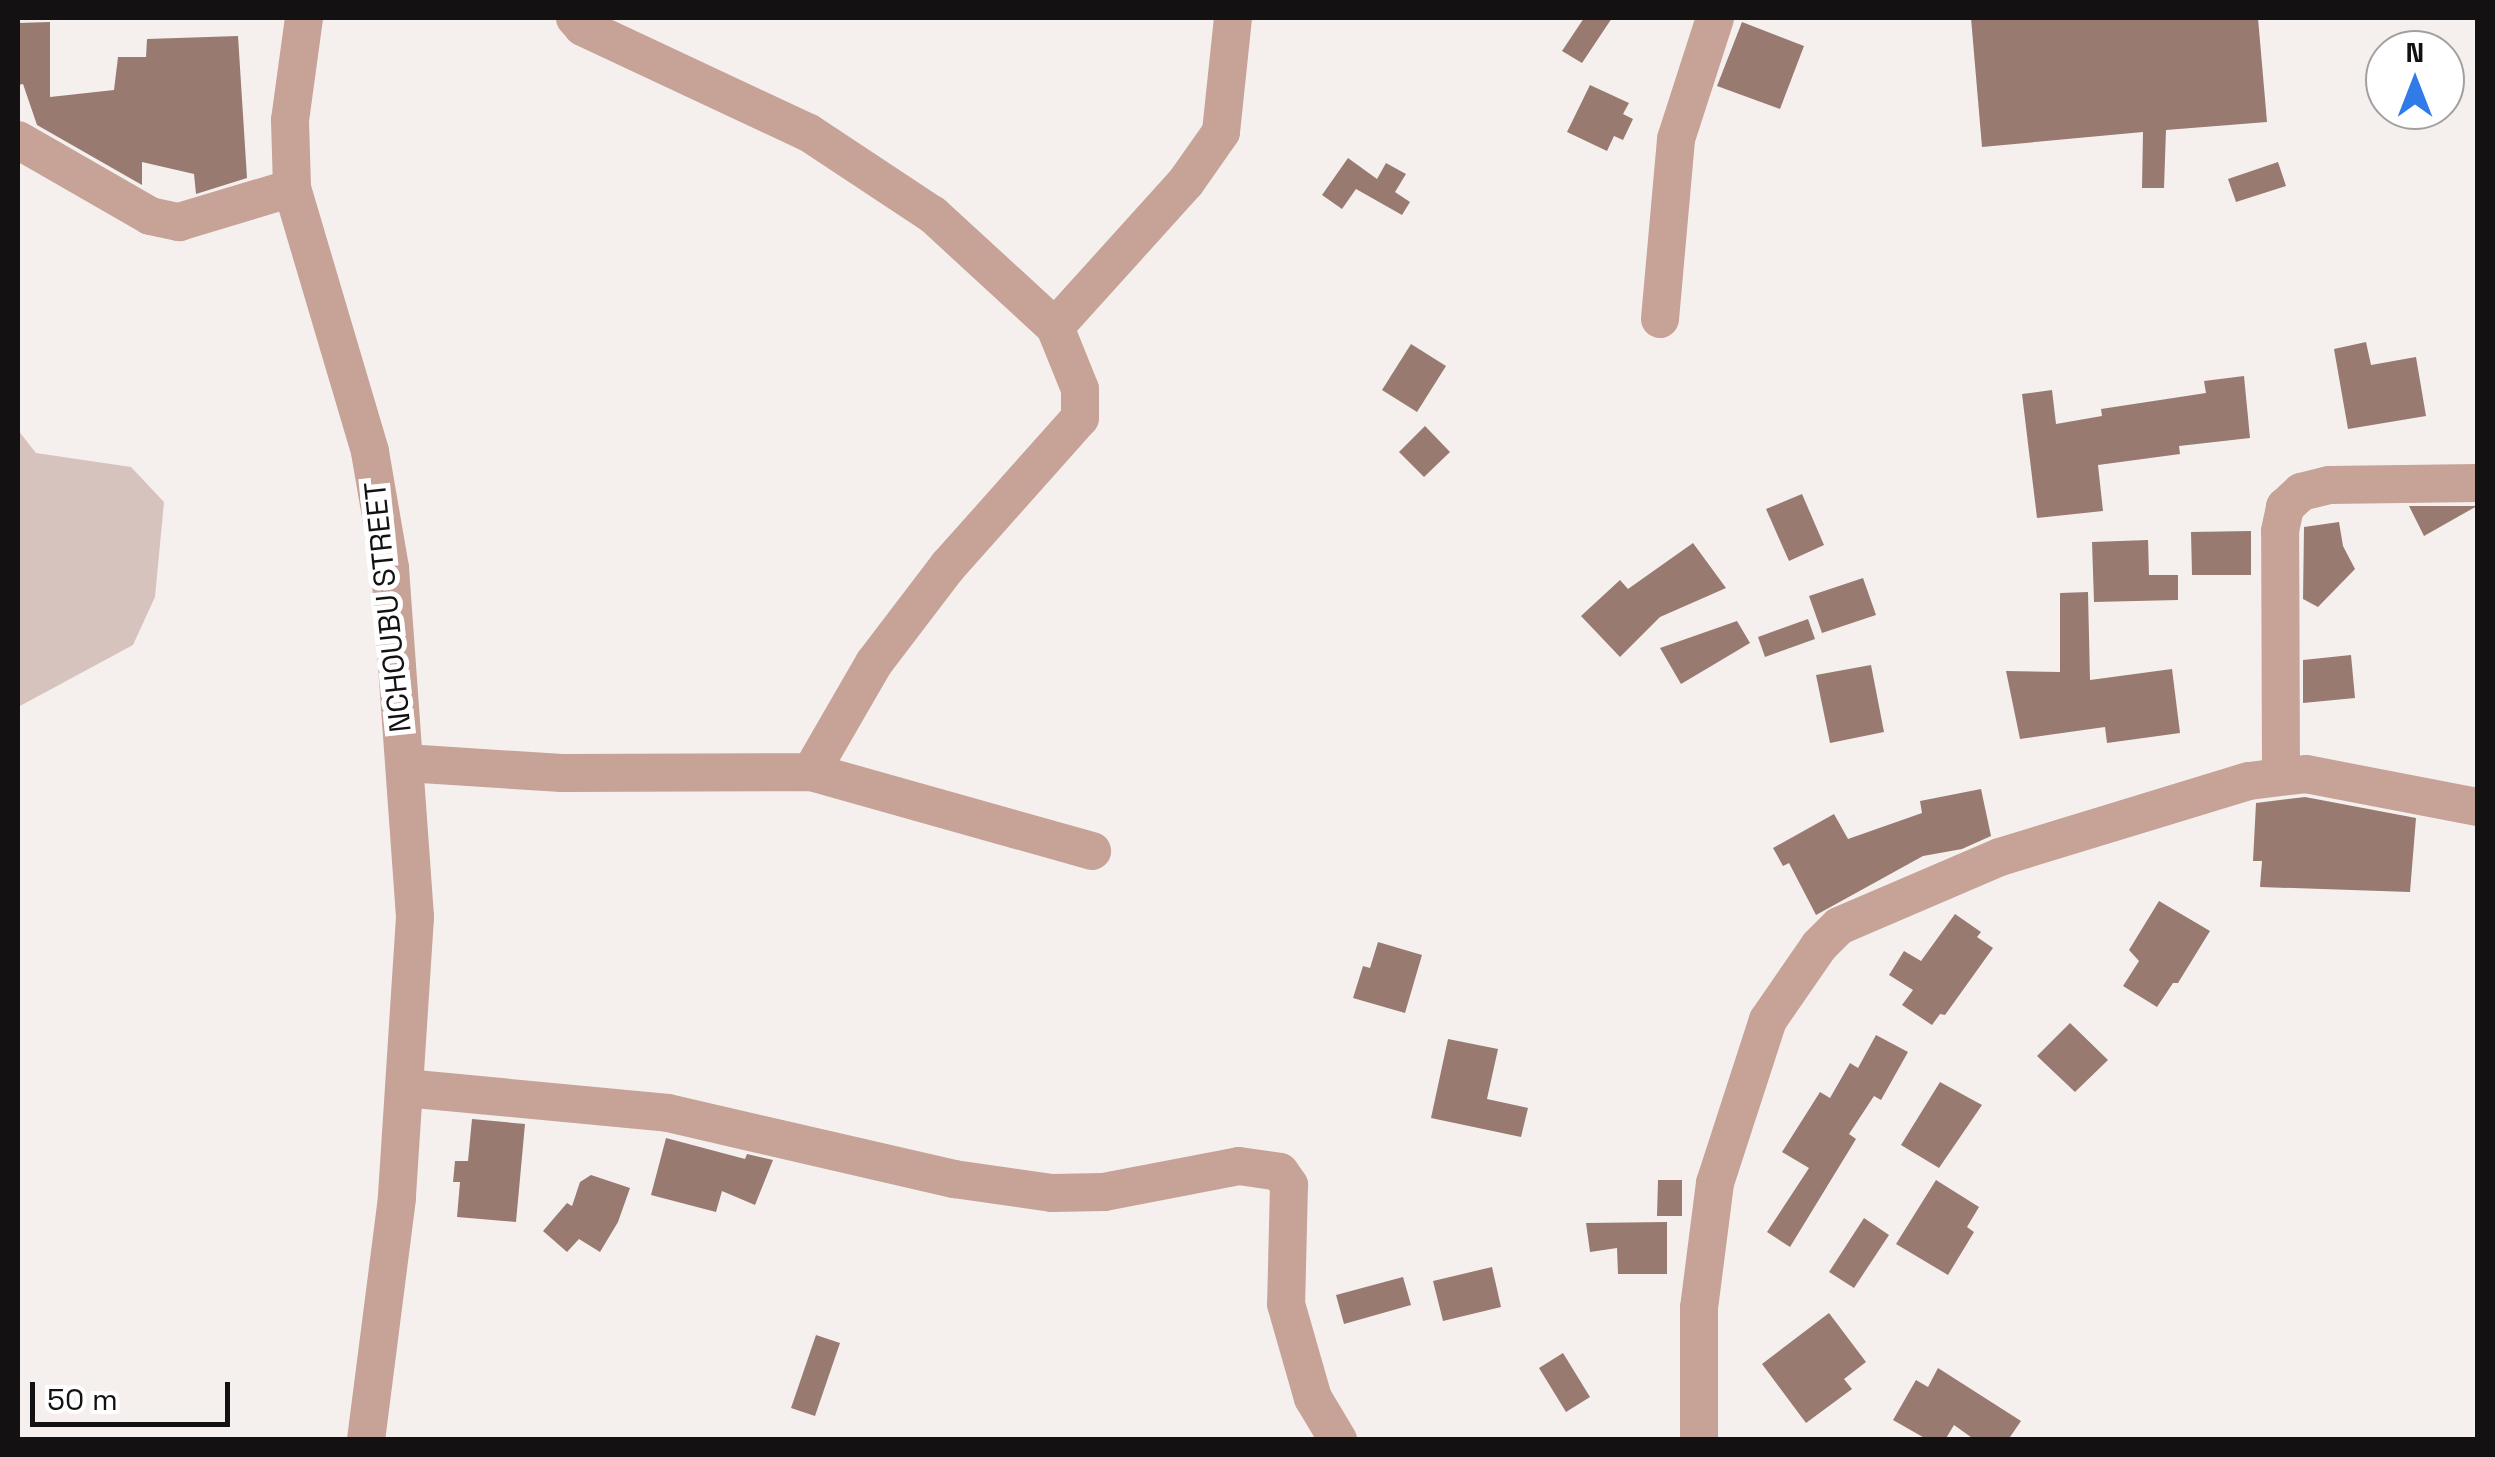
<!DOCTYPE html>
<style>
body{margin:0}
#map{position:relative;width:2495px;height:1457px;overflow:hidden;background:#f5f0ee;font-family:"Space Grotesk",sans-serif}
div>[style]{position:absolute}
.green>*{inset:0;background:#d7c3bd}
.building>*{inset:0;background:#997a71}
.minor>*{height:38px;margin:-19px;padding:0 19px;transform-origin:19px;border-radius:19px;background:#c6a297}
span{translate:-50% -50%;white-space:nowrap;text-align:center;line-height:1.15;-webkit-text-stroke:10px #fff;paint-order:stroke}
.street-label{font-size:30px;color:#131111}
.frame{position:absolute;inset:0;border:20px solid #131111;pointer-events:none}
.north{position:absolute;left:2365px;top:30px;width:100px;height:100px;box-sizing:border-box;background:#fff;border:2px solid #a1a0a0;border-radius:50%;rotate:0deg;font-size:28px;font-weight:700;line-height:40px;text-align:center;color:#131111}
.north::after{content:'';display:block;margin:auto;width:35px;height:45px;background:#317be8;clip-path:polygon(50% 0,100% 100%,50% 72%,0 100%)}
.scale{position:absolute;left:30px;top:1382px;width:200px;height:45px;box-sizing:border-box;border:5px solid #131111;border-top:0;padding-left:12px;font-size:30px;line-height:35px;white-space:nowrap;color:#131111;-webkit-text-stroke:8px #fff;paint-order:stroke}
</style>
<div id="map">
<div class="green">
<i style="clip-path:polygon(18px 430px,36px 453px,131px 467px,164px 502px,155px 597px,133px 645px,18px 707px)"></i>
</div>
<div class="building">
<i style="clip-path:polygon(1584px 18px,1612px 18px,1582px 63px,1562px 51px)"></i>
<i style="clip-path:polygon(1971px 18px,2258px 18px,2267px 122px,2166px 130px,2164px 188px,2142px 188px,2143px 132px,1982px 147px)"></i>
<i style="clip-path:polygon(50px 22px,50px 97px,114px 90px,118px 57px,146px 57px,147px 39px,238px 36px,247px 178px,196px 194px,194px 174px,142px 162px,142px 185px,37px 125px,23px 84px,18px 85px,18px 23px)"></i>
<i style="clip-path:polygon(1742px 22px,1804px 46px,1780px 109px,1717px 86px)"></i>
<i style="clip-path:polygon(1590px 85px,1629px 103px,1623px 114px,1633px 119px,1623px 140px,1614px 136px,1607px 151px,1567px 132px)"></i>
<i style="clip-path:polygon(1348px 158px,1377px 179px,1386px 163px,1406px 174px,1395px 192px,1410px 202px,1402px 215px,1356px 189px,1342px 209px,1322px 195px)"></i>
<i style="clip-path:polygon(2278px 162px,2286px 186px,2236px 202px,2228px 179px)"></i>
<i style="clip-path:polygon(2366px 342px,2371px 365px,2416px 357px,2426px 416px,2348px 429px,2334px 349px)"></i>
<i style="clip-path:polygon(1411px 344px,1446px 366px,1417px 412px,1382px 390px)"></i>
<i style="clip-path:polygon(2244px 376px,2250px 438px,2179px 446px,2180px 454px,2098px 465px,2103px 511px,2037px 518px,2022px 394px,2052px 390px,2056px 424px,2102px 416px,2101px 409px,2206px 393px,2204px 381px)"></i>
<i style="clip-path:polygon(1425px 426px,1450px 452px,1424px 477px,1399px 452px)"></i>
<i style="clip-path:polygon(1802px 494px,1824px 545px,1789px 561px,1766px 509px)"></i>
<i style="clip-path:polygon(2409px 506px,2477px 506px,2424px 536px)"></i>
<i style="clip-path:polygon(2339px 522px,2343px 546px,2355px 569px,2318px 607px,2303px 599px,2304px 527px)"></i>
<i style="clip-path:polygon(2251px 531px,2251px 575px,2192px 575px,2191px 532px)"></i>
<i style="clip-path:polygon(2148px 540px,2149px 575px,2178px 575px,2178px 600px,2094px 602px,2092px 542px)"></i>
<i style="clip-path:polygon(1693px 543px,1726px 588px,1660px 617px,1620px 657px,1581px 616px,1620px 580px,1628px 589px)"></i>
<i style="clip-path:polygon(1863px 578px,1876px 615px,1822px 633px,1809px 596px)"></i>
<i style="clip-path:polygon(2088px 592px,2090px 680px,2172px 669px,2180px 733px,2107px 743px,2105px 727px,2020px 739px,2006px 671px,2060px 672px,2060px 593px)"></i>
<i style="clip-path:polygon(1808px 619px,1815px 639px,1765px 657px,1758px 637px)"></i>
<i style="clip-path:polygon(1737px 621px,1750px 643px,1681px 684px,1660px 648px)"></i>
<i style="clip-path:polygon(2351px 655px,2355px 698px,2303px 703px,2303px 660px)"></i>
<i style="clip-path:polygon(1871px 665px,1884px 732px,1830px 743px,1816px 675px)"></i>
<i style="clip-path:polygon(1981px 789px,1991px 836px,1962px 849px,1923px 856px,1816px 915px,1789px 863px,1783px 866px,1773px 848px,1834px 814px,1848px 839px,1922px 813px,1920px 801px)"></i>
<i style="clip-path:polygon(2305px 797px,2416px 818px,2410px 892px,2260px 887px,2262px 861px,2253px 861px,2256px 803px)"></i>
<i style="clip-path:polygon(2159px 901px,2210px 931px,2178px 983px,2173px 983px,2157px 1007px,2123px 986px,2139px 961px,2129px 950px)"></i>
<i style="clip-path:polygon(1955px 914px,1981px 932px,1977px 937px,1993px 948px,1945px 1015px,1940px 1014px,1932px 1025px,1902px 1005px,1913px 990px,1889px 975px,1904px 951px,1921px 961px)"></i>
<i style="clip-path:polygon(1378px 942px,1422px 955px,1405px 1013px,1353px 998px,1363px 966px,1370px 968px)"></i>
<i style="clip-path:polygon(2070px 1023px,2108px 1060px,2075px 1092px,2037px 1056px)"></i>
<i style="clip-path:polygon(1876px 1035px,1908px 1052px,1881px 1100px,1874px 1096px,1849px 1134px,1856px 1139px,1790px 1247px,1767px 1232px,1809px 1168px,1782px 1152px,1820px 1092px,1830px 1098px,1850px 1063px,1858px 1068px)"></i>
<i style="clip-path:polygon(1448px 1039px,1498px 1049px,1487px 1099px,1528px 1108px,1521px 1137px,1431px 1118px)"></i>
<i style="clip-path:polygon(1940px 1082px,1982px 1105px,1939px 1168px,1901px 1145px)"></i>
<i style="clip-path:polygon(472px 1119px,525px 1124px,516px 1222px,457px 1217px,460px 1182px,453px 1182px,455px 1161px,468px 1161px)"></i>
<i style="clip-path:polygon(666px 1138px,745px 1159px,747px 1154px,773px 1160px,755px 1205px,722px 1191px,716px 1212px,651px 1195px)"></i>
<i style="clip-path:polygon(591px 1175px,630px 1188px,618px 1222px,600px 1252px,579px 1239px,567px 1252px,543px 1231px,567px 1203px,572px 1206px,580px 1182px)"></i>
<i style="clip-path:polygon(1658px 1180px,1682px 1180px,1682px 1216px,1657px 1216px)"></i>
<i style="clip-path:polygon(1936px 1180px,1979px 1207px,1967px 1227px,1974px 1232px,1948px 1275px,1896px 1244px)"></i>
<i style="clip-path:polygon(1864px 1218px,1889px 1235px,1854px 1288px,1829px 1272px)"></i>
<i style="clip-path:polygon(1667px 1222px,1667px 1274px,1618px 1274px,1617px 1248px,1590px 1252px,1586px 1223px)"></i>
<i style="clip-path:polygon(1492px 1267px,1501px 1307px,1443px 1321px,1433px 1281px)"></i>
<i style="clip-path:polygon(1403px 1277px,1411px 1305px,1344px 1324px,1336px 1295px)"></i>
<i style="clip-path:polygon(1829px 1313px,1866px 1362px,1844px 1379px,1852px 1389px,1806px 1423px,1762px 1364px)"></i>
<i style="clip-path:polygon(816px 1335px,840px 1343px,815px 1416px,791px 1408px)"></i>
<i style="clip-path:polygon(1563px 1353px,1590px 1397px,1566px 1412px,1539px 1368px)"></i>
<i style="clip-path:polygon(1938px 1368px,2021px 1421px,2008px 1440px,1975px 1440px,1954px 1425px,1945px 1440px,1928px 1440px,1893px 1420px,1916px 1380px,1928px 1387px)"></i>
</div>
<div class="minor">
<i style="left:304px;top:18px;width:103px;rotate:97.8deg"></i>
<i style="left:290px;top:120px;width:68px;rotate:88.3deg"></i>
<i style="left:292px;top:188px;width:275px;rotate:73.5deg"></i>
<i style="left:370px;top:452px;width:118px;rotate:80.2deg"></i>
<i style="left:390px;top:568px;width:350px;rotate:85.9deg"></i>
<i style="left:415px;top:917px;width:282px;rotate:93.7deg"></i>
<i style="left:397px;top:1198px;width:244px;rotate:97.3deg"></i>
<i style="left:18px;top:140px;width:152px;rotate:29.9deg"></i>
<i style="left:150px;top:216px;width:30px;rotate:12deg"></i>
<i style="left:179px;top:222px;width:118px;rotate:-16.7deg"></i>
<i style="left:1660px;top:319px;width:181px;rotate:-84.9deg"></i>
<i style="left:1676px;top:139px;width:127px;rotate:-72.1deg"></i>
<i style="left:1055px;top:327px;width:195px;rotate:-47.9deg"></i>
<i style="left:1186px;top:182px;width:61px;rotate:-55deg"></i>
<i style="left:1221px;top:132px;width:115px;rotate:-84deg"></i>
<i style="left:406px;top:763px;width:156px;rotate:3.7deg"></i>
<i style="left:562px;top:773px;width:249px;rotate:-0.2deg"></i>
<i style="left:811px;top:772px;width:126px;rotate:-60deg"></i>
<i style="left:874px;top:663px;width:122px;rotate:-52.7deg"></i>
<i style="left:948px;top:566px;width:198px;rotate:-48.3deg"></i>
<i style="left:1080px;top:418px;width:29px;rotate:-90deg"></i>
<i style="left:1080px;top:389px;width:67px;rotate:-112deg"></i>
<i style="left:1055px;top:327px;width:166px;rotate:-137.4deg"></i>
<i style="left:933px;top:215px;width:149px;rotate:-146.5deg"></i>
<i style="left:809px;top:133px;width:250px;rotate:-154.9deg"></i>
<i style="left:583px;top:27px;width:12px;rotate:-132deg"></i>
<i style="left:811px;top:772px;width:292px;rotate:15.7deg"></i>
<i style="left:2281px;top:775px;width:244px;rotate:-90.2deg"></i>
<i style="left:2280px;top:531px;width:25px;rotate:-78deg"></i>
<i style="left:2285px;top:507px;width:22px;rotate:-43deg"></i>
<i style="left:2301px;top:492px;width:29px;rotate:-14deg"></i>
<i style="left:2329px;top:485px;width:149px;rotate:-0.8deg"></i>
<i style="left:405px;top:1088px;width:264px;rotate:5.4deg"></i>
<i style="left:668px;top:1113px;width:294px;rotate:13deg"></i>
<i style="left:954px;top:1179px;width:99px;rotate:8.1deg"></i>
<i style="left:1052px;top:1193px;width:52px;rotate:-1.1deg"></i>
<i style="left:1104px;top:1192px;width:137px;rotate:-10.9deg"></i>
<i style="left:1239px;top:1166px;width:41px;rotate:8.3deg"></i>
<i style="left:1280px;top:1172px;width:16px;rotate:55deg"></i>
<i style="left:1289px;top:1185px;width:119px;rotate:91.4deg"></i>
<i style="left:1286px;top:1304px;width:98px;rotate:74deg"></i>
<i style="left:1313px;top:1398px;width:49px;rotate:59.2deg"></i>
<i style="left:1699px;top:1440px;width:132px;rotate:-90deg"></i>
<i style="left:1699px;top:1308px;width:126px;rotate:-82.7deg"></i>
<i style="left:1715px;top:1183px;width:171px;rotate:-72deg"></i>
<i style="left:1768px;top:1020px;width:90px;rotate:-55.4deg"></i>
<i style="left:1819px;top:946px;width:28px;rotate:-45deg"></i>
<i style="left:1839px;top:926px;width:175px;rotate:-23.2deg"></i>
<i style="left:2000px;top:857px;width:260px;rotate:-17deg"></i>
<i style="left:2249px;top:781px;width:57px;rotate:-7deg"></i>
<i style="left:2306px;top:774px;width:175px;rotate:10.9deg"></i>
</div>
<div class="street-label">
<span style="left:388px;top:607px;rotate:-96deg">NCHOUBU STREET</span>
</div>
<div class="frame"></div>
<div class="north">N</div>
<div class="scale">50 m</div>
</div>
